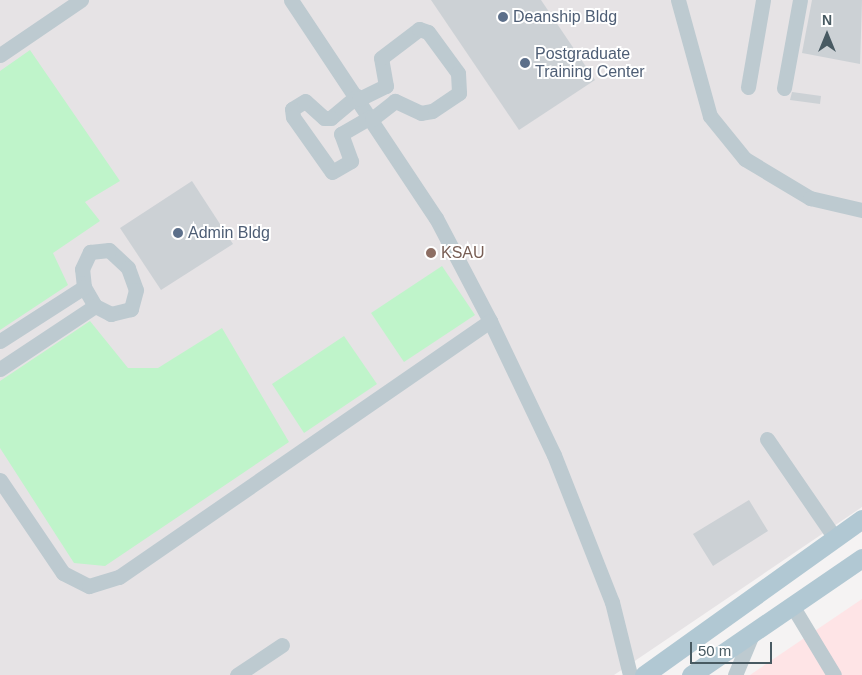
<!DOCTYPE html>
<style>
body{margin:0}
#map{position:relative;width:862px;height:675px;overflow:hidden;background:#f5f3f3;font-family:Arial,sans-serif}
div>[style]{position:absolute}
.education>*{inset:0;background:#e6e3e5}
.medical>*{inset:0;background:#fee4e6}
.green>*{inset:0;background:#bff4ca}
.building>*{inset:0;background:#ccd1d5}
.minor>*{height:15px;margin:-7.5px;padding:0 7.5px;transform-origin:7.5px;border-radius:7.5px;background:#bdcad0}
.major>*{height:19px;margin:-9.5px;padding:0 9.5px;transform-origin:9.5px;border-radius:9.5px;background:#b1c8d3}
.dots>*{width:14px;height:14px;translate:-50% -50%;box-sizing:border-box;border:2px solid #fff;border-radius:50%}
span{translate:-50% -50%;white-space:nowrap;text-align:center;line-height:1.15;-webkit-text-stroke:4px #fff;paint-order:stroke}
.service-label{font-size:16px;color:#4e5e75}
.left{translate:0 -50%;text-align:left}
.education-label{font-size:16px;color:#785e54}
.north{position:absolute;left:802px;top:10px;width:50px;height:50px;-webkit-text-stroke:4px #fff;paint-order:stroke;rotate:0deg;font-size:14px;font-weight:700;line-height:20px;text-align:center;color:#485a62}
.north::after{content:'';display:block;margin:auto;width:18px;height:22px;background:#485a62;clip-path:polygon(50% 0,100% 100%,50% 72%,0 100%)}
.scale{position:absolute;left:690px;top:642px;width:82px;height:22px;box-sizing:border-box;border:2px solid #485a62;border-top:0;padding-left:6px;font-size:15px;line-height:18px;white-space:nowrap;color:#485a62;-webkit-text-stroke:4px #fff;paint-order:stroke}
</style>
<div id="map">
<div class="education">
<i style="clip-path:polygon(0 0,862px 0,862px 507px,614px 675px,0 675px)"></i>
</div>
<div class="medical">
<i style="clip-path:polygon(862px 599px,862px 675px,750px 675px)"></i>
</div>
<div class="green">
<i style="clip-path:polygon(30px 50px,120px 181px,85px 202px,100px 221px,53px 253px,68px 285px,0 330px,0 71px)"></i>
<i style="clip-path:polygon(442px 266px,475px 315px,404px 362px,371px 313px)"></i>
<i style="clip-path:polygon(90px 321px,128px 368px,158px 368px,222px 328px,289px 442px,105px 566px,74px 563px,0 448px,0 381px)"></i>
<i style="clip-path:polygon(344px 336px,377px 384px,304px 433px,272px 384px)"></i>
</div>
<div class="building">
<i style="clip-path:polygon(431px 0,541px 0,595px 80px,519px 130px)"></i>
<i style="clip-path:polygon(812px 0,862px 0,860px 64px,802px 53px)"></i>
<i style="clip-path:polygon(792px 92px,821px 96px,820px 104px,790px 100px)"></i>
<i style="clip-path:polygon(192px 181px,233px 244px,161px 290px,120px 228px)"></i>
<i style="clip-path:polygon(749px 500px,768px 531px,713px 566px,693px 534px)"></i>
</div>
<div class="minor">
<i style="left:291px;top:0;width:262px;rotate:56.4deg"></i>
<i style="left:436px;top:218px;width:116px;rotate:62.3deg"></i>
<i style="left:490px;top:321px;width:148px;rotate:64.5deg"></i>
<i style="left:554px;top:455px;width:158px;rotate:68.5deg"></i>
<i style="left:612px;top:602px;width:75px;rotate:76.1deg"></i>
<i style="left:678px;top:0;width:120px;rotate:74.6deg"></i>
<i style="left:710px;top:116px;width:55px;rotate:50.9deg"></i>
<i style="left:745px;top:159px;width:76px;rotate:31deg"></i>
<i style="left:810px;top:198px;width:53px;rotate:13deg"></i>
<i style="left:0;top:55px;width:98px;rotate:-34.2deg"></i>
<i style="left:748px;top:87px;width:88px;rotate:-80.2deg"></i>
<i style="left:784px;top:88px;width:89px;rotate:-79.7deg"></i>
<i style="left:357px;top:96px;width:34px;rotate:140deg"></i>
<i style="left:331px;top:118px;width:7px;rotate:180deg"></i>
<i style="left:324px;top:118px;width:25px;rotate:-138deg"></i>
<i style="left:305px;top:101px;width:15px;rotate:148deg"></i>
<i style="left:292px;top:109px;width:8px;rotate:83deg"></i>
<i style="left:293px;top:117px;width:67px;rotate:54.7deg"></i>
<i style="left:332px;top:172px;width:22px;rotate:-30deg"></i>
<i style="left:351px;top:161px;width:29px;rotate:-110deg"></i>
<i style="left:341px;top:134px;width:34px;rotate:-30deg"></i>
<i style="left:359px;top:99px;width:30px;rotate:-26deg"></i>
<i style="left:386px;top:86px;width:28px;rotate:-100deg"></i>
<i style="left:381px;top:58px;width:48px;rotate:-37.3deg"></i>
<i style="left:419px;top:29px;width:9px;rotate:18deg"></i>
<i style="left:428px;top:32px;width:51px;rotate:53.8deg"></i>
<i style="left:458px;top:73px;width:20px;rotate:87deg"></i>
<i style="left:459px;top:93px;width:32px;rotate:146deg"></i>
<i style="left:432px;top:111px;width:11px;rotate:170deg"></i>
<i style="left:421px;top:113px;width:29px;rotate:-155deg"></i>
<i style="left:395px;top:101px;width:29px;rotate:142deg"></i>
<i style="left:109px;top:250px;width:26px;rotate:43deg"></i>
<i style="left:128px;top:268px;width:23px;rotate:70deg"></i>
<i style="left:136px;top:290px;width:20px;rotate:105deg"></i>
<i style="left:131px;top:309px;width:21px;rotate:166deg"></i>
<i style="left:111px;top:314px;width:18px;rotate:-153deg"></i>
<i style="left:95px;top:306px;width:22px;rotate:-120deg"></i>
<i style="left:84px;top:287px;width:18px;rotate:-96deg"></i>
<i style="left:82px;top:269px;width:19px;rotate:-65deg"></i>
<i style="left:90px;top:252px;width:19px;rotate:-6deg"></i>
<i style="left:0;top:341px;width:100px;rotate:-32.7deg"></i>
<i style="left:0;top:369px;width:114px;rotate:-33.6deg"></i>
<i style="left:767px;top:439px;width:120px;rotate:55.5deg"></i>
<i style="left:0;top:480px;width:112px;rotate:55.9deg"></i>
<i style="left:63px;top:573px;width:29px;rotate:27deg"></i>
<i style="left:89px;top:586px;width:31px;rotate:-17deg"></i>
<i style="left:119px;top:577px;width:451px;rotate:-34.6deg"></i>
<i style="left:793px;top:607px;width:79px;rotate:58.9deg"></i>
<i style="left:237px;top:675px;width:54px;rotate:-33.7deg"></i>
<i style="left:735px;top:675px;width:47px;rotate:-67.3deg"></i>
</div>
<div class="major">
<i style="left:644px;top:675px;width:268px;rotate:-35.6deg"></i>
<i style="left:691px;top:675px;width:207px;rotate:-34.4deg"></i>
</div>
<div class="dots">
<i style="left:503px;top:17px;background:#5c6f8a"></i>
<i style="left:525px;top:63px;background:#5c6f8a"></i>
<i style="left:178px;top:233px;background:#5c6f8a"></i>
<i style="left:431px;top:253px;background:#8d6e63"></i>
</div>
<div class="service-label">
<span class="left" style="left:513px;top:17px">Deanship Bldg</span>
<span class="left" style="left:535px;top:63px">Postgraduate<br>Training Center</span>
<span class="left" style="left:188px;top:233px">Admin Bldg</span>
</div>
<div class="education-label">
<span class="left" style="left:441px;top:253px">KSAU</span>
</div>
<div class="north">N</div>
<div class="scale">50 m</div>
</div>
